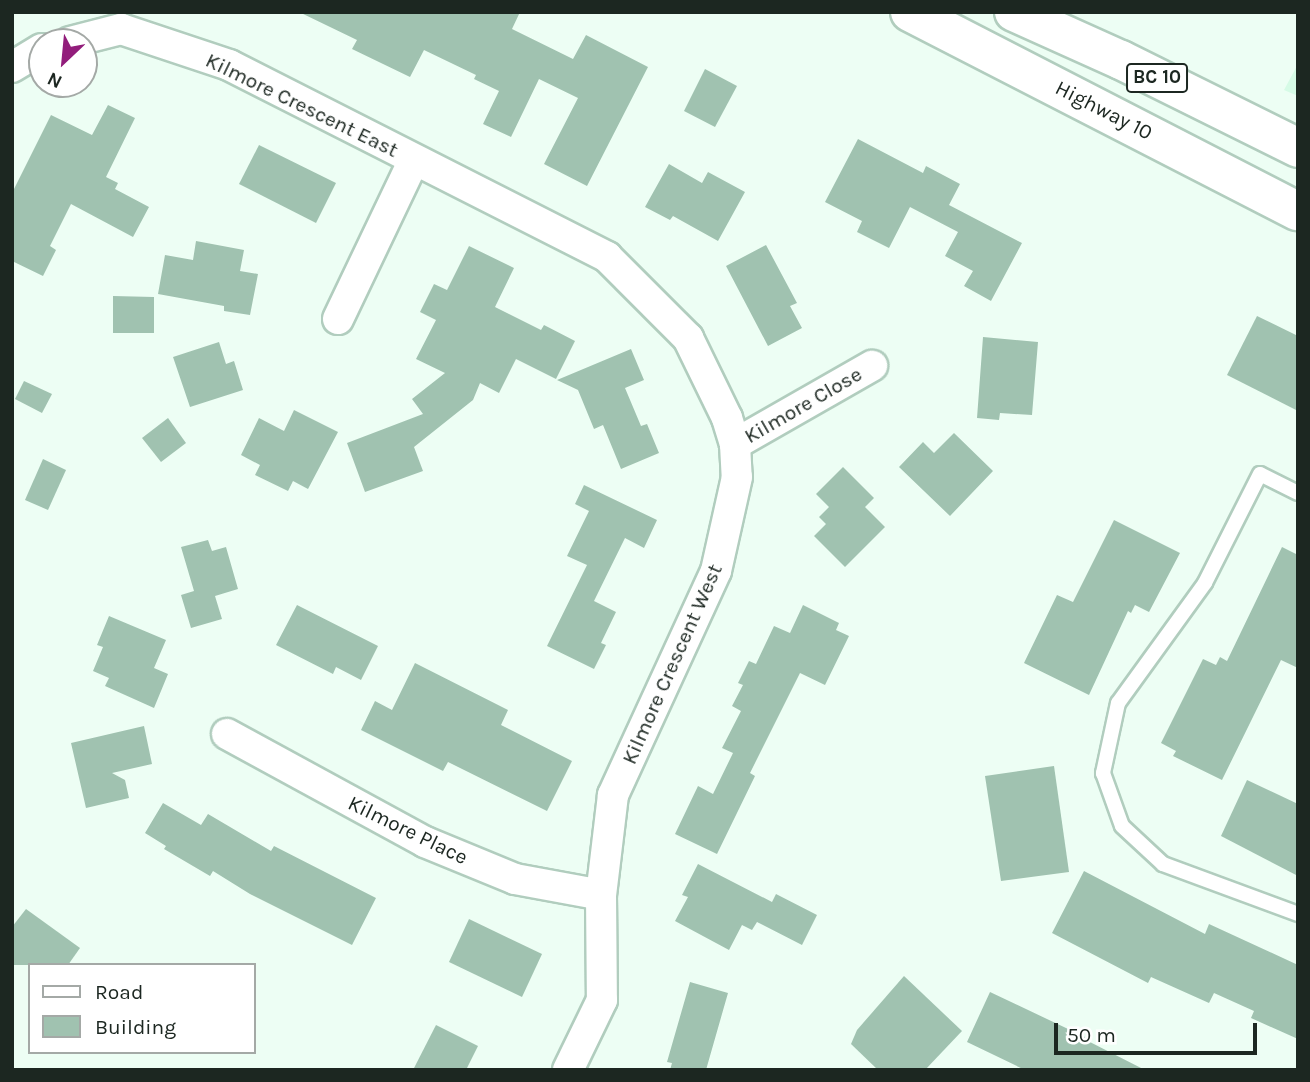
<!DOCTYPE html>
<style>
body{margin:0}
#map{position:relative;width:1310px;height:1082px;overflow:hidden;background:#edfef4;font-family:Karla,sans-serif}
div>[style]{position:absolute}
.built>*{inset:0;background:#d6fbe6}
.building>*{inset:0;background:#a0c2b0}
.roads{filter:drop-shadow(2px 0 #b1cdbe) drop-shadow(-2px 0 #b1cdbe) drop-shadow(0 2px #b1cdbe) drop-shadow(0 -2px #b1cdbe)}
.lane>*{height:14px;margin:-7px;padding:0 7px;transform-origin:7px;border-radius:7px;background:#fff}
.street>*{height:30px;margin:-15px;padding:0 15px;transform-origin:15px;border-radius:15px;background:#fff}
.highway>*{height:38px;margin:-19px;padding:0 19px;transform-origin:19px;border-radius:19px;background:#fff}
span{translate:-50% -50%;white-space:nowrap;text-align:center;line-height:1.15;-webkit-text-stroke:5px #fff;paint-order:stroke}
.shield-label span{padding:2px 5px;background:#fff;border:2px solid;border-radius:5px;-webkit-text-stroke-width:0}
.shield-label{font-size:19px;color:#1c2721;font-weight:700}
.street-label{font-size:21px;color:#1c2721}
.frame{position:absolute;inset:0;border:14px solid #1c2721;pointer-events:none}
.legend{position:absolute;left:28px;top:963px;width:228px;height:91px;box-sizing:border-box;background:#fff;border:2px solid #a4a9a6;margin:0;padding:9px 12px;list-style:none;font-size:21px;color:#1c2721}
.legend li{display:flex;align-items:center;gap:14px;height:35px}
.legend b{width:35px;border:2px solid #a4a9a6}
.north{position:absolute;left:28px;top:28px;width:70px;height:70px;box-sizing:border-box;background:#fff;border:2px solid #a4a9a6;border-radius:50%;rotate:206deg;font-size:19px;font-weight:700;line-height:28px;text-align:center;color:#1c2721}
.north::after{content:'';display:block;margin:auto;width:24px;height:32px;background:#921d7b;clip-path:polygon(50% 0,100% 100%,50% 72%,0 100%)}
.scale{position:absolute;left:1054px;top:1023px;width:203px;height:32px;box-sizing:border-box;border:4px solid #1c2721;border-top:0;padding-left:9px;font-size:21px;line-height:24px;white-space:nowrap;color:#1c2721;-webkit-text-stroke:5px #fff;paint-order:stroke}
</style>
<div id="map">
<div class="built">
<i style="clip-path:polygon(1298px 64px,1298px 96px,1284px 90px)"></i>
</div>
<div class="building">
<i style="clip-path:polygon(299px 12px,520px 12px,512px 29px,573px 59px,586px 35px,648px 67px,587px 186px,544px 164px,578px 98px,539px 79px,511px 137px,483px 124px,499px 91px,474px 79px,476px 75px,424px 50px,410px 77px,352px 49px,357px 40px)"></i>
<i style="clip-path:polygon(705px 69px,737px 86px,715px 127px,684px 111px)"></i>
<i style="clip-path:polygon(108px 105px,135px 118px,106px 177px,118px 183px,115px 189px,149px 207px,133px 237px,71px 204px,50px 246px,56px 250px,43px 276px,12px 261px,12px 193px,51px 115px,92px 135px)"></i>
<i style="clip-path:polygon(858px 139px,923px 173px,926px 166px,960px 184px,949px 205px,1022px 243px,991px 301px,964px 286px,973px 271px,945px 256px,958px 232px,910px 207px,889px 248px,857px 232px,862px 221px,825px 202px)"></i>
<i style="clip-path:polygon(259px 145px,336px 183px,316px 223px,239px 184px)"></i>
<i style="clip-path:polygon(669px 164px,702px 183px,708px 172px,745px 192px,718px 241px,673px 216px,670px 220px,645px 207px)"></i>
<i style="clip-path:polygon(196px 241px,244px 250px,240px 271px,258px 274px,250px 315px,224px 311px,224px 306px,158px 294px,165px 255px,193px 260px)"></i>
<i style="clip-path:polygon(766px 245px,797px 303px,790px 306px,802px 328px,768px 346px,726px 266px)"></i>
<i style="clip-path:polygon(469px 246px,514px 268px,495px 307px,541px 330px,544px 325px,575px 341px,556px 379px,516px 359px,499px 393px,480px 383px,473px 400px,414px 447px,423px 471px,365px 492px,347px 443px,423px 414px,412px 399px,445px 373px,416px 359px,436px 320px,420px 312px,434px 284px,447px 290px)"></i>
<i style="clip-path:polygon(113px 296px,154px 297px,154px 333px,113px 333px)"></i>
<i style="clip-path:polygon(1257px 316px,1298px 336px,1298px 411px,1227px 375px)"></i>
<i style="clip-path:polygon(983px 337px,1038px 342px,1032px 415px,1000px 413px,999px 420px,977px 418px)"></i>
<i style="clip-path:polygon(219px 342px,226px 364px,234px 361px,243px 390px,190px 407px,173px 357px)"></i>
<i style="clip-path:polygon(631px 349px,644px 380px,625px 388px,641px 426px,647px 424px,659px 453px,621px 469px,603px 425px,594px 429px,578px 390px,557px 380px)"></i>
<i style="clip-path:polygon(24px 381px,52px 394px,42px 413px,15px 399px)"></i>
<i style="clip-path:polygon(294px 410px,338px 432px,308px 489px,293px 481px,288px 491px,255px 475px,260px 465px,241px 455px,259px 418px,284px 431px)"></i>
<i style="clip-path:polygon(168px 418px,186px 443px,161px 462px,142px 438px)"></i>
<i style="clip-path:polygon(954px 433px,993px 471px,950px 516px,899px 467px,923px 442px,934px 453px)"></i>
<i style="clip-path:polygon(43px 459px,66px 470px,48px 510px,25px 500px)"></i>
<i style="clip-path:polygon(843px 467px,874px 498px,865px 507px,885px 527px,845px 567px,814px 536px,826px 524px,819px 517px,829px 507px,816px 494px)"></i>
<i style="clip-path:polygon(584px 485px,657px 520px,644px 548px,625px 538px,594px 601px,616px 612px,601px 643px,606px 645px,594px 669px,547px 646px,587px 565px,567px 556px,589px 511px,575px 504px)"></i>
<i style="clip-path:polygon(1114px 520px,1180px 553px,1149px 612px,1135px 605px,1131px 613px,1128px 611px,1089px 695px,1024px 663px,1057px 595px,1073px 602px)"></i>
<i style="clip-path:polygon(208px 540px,212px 551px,226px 547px,238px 589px,215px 596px,222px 619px,191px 628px,181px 595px,194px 591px,181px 547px)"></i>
<i style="clip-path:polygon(1282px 547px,1298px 555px,1298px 668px,1281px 660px,1222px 780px,1173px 756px,1176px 751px,1161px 743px,1203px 659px,1216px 665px,1220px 657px,1227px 661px)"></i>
<i style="clip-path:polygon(297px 605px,378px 646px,361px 680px,336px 667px,333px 674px,276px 645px)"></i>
<i style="clip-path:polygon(803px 605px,839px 623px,836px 630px,849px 636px,825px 685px,800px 673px,750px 773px,755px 776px,717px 854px,675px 834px,698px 786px,713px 794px,733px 753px,722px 748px,741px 711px,732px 706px,743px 685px,738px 683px,749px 661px,756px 664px,774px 626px,790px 633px)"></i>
<i style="clip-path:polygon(109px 616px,166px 640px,154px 668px,168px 674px,154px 708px,105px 686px,109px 678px,93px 671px,103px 647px,97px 645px)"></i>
<i style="clip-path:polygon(415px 663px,508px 710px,501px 725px,572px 761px,547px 811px,448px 762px,443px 771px,361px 730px,375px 701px,392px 710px)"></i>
<i style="clip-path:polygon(144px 726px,152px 764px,112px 773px,125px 780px,129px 798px,86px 808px,71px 743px)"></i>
<i style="clip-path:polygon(1054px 766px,1069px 872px,1001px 881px,985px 776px)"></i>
<i style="clip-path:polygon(1247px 780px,1298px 804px,1298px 876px,1221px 836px)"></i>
<i style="clip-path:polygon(163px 803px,201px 825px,208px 814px,271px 851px,274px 846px,376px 898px,352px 945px,250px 894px,213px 871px,210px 876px,164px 849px,166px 846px,145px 833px)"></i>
<i style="clip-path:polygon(698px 864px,772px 902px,776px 894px,817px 915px,802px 945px,757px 922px,752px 930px,742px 925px,729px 950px,675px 921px,688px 897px,682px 895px)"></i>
<i style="clip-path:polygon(1084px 871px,1205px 934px,1209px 924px,1298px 965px,1298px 1039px,1251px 1018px,1254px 1011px,1214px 993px,1209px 1003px,1151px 977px,1148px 983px,1052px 933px)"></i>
<i style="clip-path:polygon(26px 909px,80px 948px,68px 965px,12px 965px,12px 927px)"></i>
<i style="clip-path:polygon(469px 919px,542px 954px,522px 997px,449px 962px)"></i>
<i style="clip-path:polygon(904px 976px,962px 1031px,925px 1070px,878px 1070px,851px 1044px,857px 1030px)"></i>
<i style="clip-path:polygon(690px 982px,728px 993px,706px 1070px,670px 1070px,672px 1063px,667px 1062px)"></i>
<i style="clip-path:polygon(990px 992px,1085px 1037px,1084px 1039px,1145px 1070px,1025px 1070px,967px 1042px)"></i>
<i style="clip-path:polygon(436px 1025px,478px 1046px,466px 1070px,413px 1070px)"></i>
</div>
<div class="roads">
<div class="lane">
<i style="left:1298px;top:493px;width:42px;rotate:-153.4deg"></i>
<i style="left:1260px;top:474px;width:122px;rotate:116.8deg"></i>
<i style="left:1205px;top:583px;width:148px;rotate:125.9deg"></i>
<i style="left:1118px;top:703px;width:72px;rotate:102.1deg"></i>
<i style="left:1103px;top:773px;width:56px;rotate:70.3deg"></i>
<i style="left:1122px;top:826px;width:56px;rotate:42.8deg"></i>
<i style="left:1163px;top:864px;width:144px;rotate:20.3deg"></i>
</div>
<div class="street">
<i style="left:70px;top:42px;width:53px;rotate:-14.3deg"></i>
<i style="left:121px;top:29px;width:114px;rotate:18.4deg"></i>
<i style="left:229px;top:65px;width:424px;rotate:26.9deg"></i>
<i style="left:607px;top:257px;width:115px;rotate:45deg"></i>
<i style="left:688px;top:338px;width:89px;rotate:64deg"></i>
<i style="left:727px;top:418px;width:27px;rotate:73deg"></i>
<i style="left:735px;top:444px;width:33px;rotate:87deg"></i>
<i style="left:737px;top:477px;width:96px;rotate:102.6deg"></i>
<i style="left:716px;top:571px;width:247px;rotate:114.7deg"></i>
<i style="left:613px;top:795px;width:101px;rotate:96.8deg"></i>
<i style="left:601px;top:895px;width:105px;rotate:89.5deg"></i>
<i style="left:602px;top:1000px;width:78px;rotate:115.9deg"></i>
<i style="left:12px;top:67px;width:35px;rotate:-31deg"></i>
<i style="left:338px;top:319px;width:176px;rotate:-64.5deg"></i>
<i style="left:735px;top:444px;width:158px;rotate:-29.7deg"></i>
<i style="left:227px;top:734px;width:226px;rotate:28.6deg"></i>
<i style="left:425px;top:842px;width:97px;rotate:22.3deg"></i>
<i style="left:515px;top:879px;width:87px;rotate:10.5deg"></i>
</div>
<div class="highway">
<i style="left:910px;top:12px;width:436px;rotate:27.2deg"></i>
<i style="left:1014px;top:12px;width:117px;rotate:24.2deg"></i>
<i style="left:1121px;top:60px;width:198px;rotate:26.4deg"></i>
</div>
</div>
<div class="shield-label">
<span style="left:1157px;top:78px">BC 10</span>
</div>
<div class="street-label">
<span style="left:302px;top:105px;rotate:26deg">Kilmore Crescent East</span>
<span style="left:1104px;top:110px;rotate:27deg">Highway 10</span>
<span style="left:803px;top:405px;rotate:-30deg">Kilmore Close</span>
<span style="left:672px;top:664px;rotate:-66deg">Kilmore Crescent West</span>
<span style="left:408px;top:830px;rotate:26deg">Kilmore Place</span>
</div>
<div class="frame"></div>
<ul class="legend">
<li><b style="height:9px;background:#fff"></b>Road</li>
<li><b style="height:19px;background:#a0c2b0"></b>Building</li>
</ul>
<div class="north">N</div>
<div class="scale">50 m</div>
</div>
